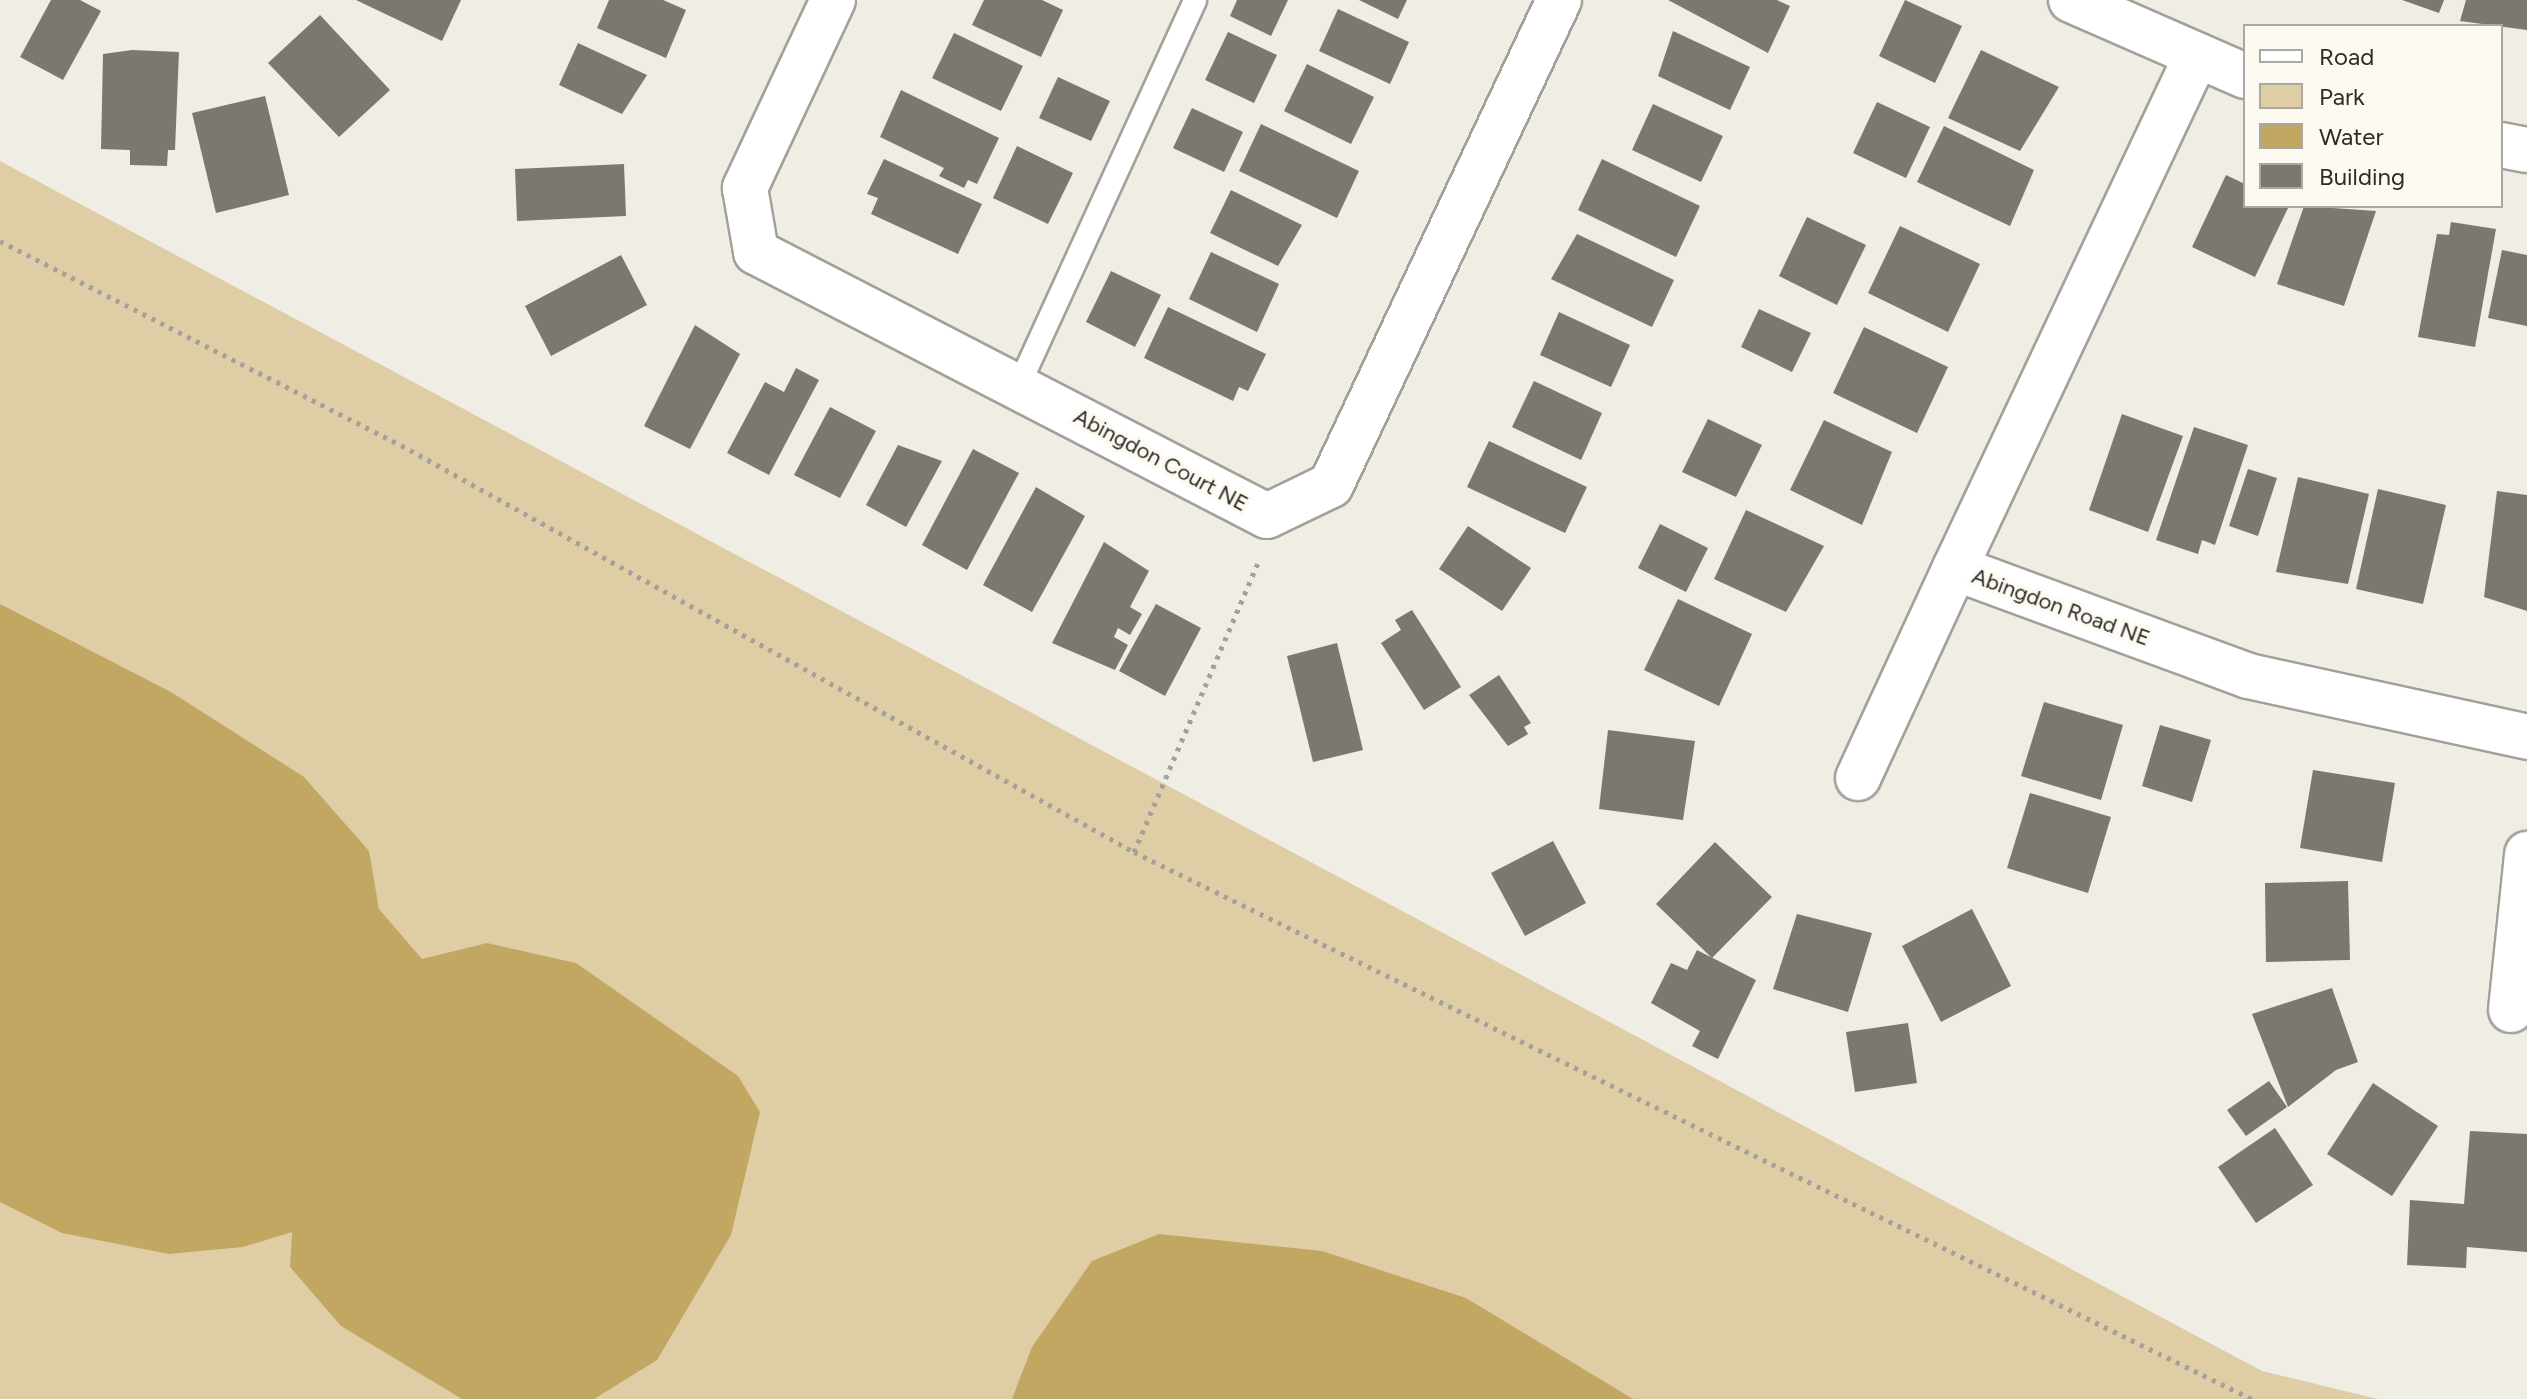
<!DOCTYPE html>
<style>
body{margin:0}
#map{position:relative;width:2527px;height:1399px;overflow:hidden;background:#f0ede5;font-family:Figtree,sans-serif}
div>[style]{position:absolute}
.green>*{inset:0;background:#dfcea5}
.water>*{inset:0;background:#c2a763}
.building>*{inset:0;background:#7a7871}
.path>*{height:5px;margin-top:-2.5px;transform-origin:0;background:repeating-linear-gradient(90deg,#a4a19b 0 4px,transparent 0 10px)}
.roads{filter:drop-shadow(2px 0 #a2a099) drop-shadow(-2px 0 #a2a099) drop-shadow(0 2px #a2a099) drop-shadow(0 -2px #a2a099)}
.service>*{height:22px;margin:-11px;padding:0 11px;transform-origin:11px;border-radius:11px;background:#fff}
.minor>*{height:44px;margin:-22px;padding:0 22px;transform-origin:22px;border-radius:22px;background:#fff}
span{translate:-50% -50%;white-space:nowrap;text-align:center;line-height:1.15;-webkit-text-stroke:7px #fdfaf2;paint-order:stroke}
.street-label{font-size:22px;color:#2d2c29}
.legend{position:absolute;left:2243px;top:24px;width:260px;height:184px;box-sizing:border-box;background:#fdfaf2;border:2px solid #aaa8a2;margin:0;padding:10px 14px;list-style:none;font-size:24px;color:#2d2c29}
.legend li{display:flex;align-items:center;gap:16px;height:40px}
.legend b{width:40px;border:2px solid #aaa8a2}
</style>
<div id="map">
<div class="green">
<i style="clip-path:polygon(0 161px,2262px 1371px,2378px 1399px,0 1399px)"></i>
</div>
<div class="water">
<i style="clip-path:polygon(0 604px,171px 692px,304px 777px,369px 851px,379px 909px,422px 959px,487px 943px,576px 963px,738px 1076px,760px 1112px,731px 1235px,657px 1360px,594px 1399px,462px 1399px,341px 1326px,290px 1267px,292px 1232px,243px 1247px,169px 1254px,62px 1233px,0 1202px)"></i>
<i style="clip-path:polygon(1159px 1234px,1322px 1251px,1466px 1298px,1633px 1399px,1012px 1399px,1032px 1347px,1092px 1261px)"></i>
</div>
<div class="building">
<i style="clip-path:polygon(51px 0,80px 0,101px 11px,63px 80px,20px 57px)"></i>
<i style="clip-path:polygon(356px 0,461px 0,442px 41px)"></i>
<i style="clip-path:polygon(609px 0,663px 0,686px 10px,666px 58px,597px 28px)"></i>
<i style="clip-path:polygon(984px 0,1042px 0,1063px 10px,1041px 57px,972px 25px)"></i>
<i style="clip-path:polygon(1237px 0,1288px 0,1271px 36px,1230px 16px)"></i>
<i style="clip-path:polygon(1359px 0,1407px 0,1398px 19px)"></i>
<i style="clip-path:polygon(1668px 0,1777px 0,1790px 6px,1768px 53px)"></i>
<i style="clip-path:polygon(1905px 0,1962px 26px,1935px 83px,1879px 56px)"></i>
<i style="clip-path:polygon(2402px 0,2444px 0,2439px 13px)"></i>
<i style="clip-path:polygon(2466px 0,2527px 0,2527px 30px,2460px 21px)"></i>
<i style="clip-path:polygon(1338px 9px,1409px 42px,1390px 84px,1319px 51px)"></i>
<i style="clip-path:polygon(320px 15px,390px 90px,339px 137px,268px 63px)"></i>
<i style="clip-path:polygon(1673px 31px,1750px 67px,1730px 110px,1658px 76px)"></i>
<i style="clip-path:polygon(1228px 32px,1277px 55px,1254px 103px,1205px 80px)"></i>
<i style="clip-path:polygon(954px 33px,1023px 66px,1001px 111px,932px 78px)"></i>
<i style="clip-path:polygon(578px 43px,647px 75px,622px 114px,559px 85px)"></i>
<i style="clip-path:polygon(132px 50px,179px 52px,175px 150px,168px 150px,167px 166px,130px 165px,130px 150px,101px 149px,103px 54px)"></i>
<i style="clip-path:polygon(1981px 50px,2059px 87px,2020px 151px,1948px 118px)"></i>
<i style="clip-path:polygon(1307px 64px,1374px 97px,1351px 144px,1284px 111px)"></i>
<i style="clip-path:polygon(1058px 77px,1110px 101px,1091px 141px,1039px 118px)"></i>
<i style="clip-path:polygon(901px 90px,999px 138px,977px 184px,968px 180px,964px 188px,939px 176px,944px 168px,880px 137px)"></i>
<i style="clip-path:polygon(265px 96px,289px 195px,216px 213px,192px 113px)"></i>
<i style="clip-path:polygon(1877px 102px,1930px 127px,1906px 178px,1853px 153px)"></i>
<i style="clip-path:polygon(1653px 104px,1723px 136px,1701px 182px,1632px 150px)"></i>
<i style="clip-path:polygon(1192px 108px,1243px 132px,1224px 172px,1173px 148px)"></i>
<i style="clip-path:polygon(1261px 124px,1359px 171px,1337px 218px,1239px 171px)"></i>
<i style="clip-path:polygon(1944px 126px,2034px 170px,2010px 226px,1917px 182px)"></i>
<i style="clip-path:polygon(1017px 146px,1073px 173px,1048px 224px,993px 198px)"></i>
<i style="clip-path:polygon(884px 159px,982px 204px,958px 254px,871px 214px,878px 198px,867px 194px)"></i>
<i style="clip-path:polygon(1602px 159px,1700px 206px,1676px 257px,1578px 210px)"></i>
<i style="clip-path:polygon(624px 164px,626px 216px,517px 221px,515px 169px)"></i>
<i style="clip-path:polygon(2226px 175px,2245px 184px,2245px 206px,2289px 206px,2255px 277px,2192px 247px)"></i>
<i style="clip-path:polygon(1231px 190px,1302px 225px,1278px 266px,1210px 233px)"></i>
<i style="clip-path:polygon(2304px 206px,2376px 211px,2344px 306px,2277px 284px)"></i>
<i style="clip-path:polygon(1807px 217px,1866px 245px,1837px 305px,1779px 276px)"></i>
<i style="clip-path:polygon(2451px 222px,2496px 229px,2475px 347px,2418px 337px,2437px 234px,2449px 235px)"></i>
<i style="clip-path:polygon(1900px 226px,1980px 264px,1948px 332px,1868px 293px)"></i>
<i style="clip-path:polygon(1577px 234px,1674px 280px,1652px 327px,1551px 279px)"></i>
<i style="clip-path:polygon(2502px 250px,2527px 255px,2527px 326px,2488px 318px)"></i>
<i style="clip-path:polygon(1211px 252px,1279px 284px,1257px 332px,1189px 299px)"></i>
<i style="clip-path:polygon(621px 255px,647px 305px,551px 356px,525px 306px)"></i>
<i style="clip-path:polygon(1111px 271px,1161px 295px,1135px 347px,1086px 322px)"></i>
<i style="clip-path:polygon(1168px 307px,1266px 354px,1248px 391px,1239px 387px,1233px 401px,1144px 358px)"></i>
<i style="clip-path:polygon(1759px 309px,1811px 333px,1792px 372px,1741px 347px)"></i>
<i style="clip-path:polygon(1559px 312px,1630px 345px,1611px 387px,1540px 355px)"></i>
<i style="clip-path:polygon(695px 325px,740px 354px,690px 449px,644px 426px)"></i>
<i style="clip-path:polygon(1864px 327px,1948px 367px,1917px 433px,1833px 393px)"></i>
<i style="clip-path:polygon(796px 368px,819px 380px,769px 475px,727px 453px,765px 382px,784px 392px)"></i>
<i style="clip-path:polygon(1534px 381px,1602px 413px,1581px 460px,1512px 427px)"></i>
<i style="clip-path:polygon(830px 407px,876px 431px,840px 498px,794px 475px)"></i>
<i style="clip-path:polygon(2122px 414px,2183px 436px,2148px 532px,2089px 510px)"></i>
<i style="clip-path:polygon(1708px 419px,1762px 445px,1736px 497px,1682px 472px)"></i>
<i style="clip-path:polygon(1824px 420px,1892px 452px,1862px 525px,1790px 490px)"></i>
<i style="clip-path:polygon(2194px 427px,2248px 445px,2215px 545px,2202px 540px,2198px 554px,2156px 540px)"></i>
<i style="clip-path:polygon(1489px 441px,1587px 487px,1565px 533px,1467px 487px)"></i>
<i style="clip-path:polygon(898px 445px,942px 461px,906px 527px,866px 505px)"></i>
<i style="clip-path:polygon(973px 449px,1019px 473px,967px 570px,922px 545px)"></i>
<i style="clip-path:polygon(2248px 469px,2277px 478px,2258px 536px,2229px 526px)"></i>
<i style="clip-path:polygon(2298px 477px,2369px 494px,2348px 584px,2276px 572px)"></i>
<i style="clip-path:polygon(1036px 487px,1085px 516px,1032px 612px,983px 585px)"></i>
<i style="clip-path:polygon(2378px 489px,2446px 505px,2423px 604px,2356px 589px)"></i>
<i style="clip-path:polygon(2497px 491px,2527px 495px,2527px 611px,2484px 597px)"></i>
<i style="clip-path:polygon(1746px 510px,1824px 546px,1786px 612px,1714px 579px)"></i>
<i style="clip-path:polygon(1660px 524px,1708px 548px,1686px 592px,1638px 568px)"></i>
<i style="clip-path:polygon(1468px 526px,1531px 568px,1502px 611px,1439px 569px)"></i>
<i style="clip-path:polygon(1104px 542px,1149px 571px,1130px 607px,1142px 614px,1130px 635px,1118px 628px,1114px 637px,1128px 645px,1115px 670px,1052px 643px)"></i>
<i style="clip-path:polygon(1678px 599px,1752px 634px,1719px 706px,1644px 670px)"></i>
<i style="clip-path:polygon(1156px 604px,1201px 628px,1165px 696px,1119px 671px)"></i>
<i style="clip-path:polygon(1412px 610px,1461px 687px,1424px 710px,1381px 643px,1401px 630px,1395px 620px)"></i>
<i style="clip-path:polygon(1337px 643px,1363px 750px,1313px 762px,1287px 656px)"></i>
<i style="clip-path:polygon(1499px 675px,1531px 723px,1524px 727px,1528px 734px,1508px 746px,1469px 695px)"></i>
<i style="clip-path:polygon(2044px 702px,2123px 725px,2101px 800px,2021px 776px)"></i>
<i style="clip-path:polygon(2160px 725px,2211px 740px,2192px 802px,2142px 786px)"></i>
<i style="clip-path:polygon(1608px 730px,1695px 741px,1683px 820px,1599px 809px)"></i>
<i style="clip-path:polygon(2313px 770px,2395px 783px,2382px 862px,2300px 848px)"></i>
<i style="clip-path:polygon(2030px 793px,2111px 817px,2088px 893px,2007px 868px)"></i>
<i style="clip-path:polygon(1553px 841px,1586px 903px,1525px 936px,1491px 873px)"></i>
<i style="clip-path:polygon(1715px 842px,1772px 897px,1712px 958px,1656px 904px)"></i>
<i style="clip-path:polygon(2348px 881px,2350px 960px,2266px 962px,2265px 883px)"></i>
<i style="clip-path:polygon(1972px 909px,2011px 986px,1941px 1022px,1902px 946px)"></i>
<i style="clip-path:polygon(1797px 914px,1872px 933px,1848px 1012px,1773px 989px)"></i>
<i style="clip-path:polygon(1697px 950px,1756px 980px,1718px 1059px,1692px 1046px,1700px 1031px,1651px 1003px,1671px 963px,1687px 970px)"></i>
<i style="clip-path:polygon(2332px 988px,2358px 1062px,2336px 1070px,2288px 1107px,2252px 1014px)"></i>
<i style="clip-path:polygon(1908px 1023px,1917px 1083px,1855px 1092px,1846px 1032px)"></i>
<i style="clip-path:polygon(2269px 1081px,2287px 1107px,2246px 1136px,2227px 1110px)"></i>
<i style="clip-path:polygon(2373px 1083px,2438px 1126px,2392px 1196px,2327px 1154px)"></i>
<i style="clip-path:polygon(2275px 1128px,2313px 1185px,2256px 1223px,2218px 1167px)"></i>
<i style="clip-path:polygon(2470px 1131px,2527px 1134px,2527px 1252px,2467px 1247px,2466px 1268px,2407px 1265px,2410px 1200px,2464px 1204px)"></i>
</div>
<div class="path">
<i style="left:0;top:241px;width:460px;rotate:27deg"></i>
<i style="left:410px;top:450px;width:828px;rotate:29.04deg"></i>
<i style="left:1134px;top:852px;width:1245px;rotate:26.07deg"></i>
<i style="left:1134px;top:852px;width:314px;rotate:-66.8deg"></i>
</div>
<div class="roads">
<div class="service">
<i style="left:1019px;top:385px;width:423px;rotate:-65.4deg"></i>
</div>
<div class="minor">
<i style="left:833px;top:0;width:208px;rotate:115.1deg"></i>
<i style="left:745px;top:188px;width:65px;rotate:80.2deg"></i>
<i style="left:756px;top:252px;width:575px;rotate:27.32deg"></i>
<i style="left:1267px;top:516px;width:71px;rotate:-25.8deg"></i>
<i style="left:1331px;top:485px;width:536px;rotate:-64.82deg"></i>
<i style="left:2071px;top:0;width:190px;rotate:23.6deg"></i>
<i style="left:2195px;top:59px;width:563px;rotate:115.24deg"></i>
<i style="left:1955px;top:568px;width:312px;rotate:20.2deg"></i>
<i style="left:2248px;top:676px;width:286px;rotate:12.3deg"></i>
<i style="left:2501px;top:145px;width:26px;rotate:11deg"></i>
<i style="left:1858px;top:778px;width:231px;rotate:-65.2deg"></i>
<i style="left:2511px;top:1010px;width:157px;rotate:-84.1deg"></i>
</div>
</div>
<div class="street-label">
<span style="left:1161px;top:460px;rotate:28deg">Abingdon Court NE</span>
<span style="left:2061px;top:607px;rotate:20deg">Abingdon Road NE</span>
</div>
<ul class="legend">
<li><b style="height:10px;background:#fff"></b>Road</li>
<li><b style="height:22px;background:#dfcea5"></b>Park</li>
<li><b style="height:22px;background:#c2a763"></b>Water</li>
<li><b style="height:22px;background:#7a7871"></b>Building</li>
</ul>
</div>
